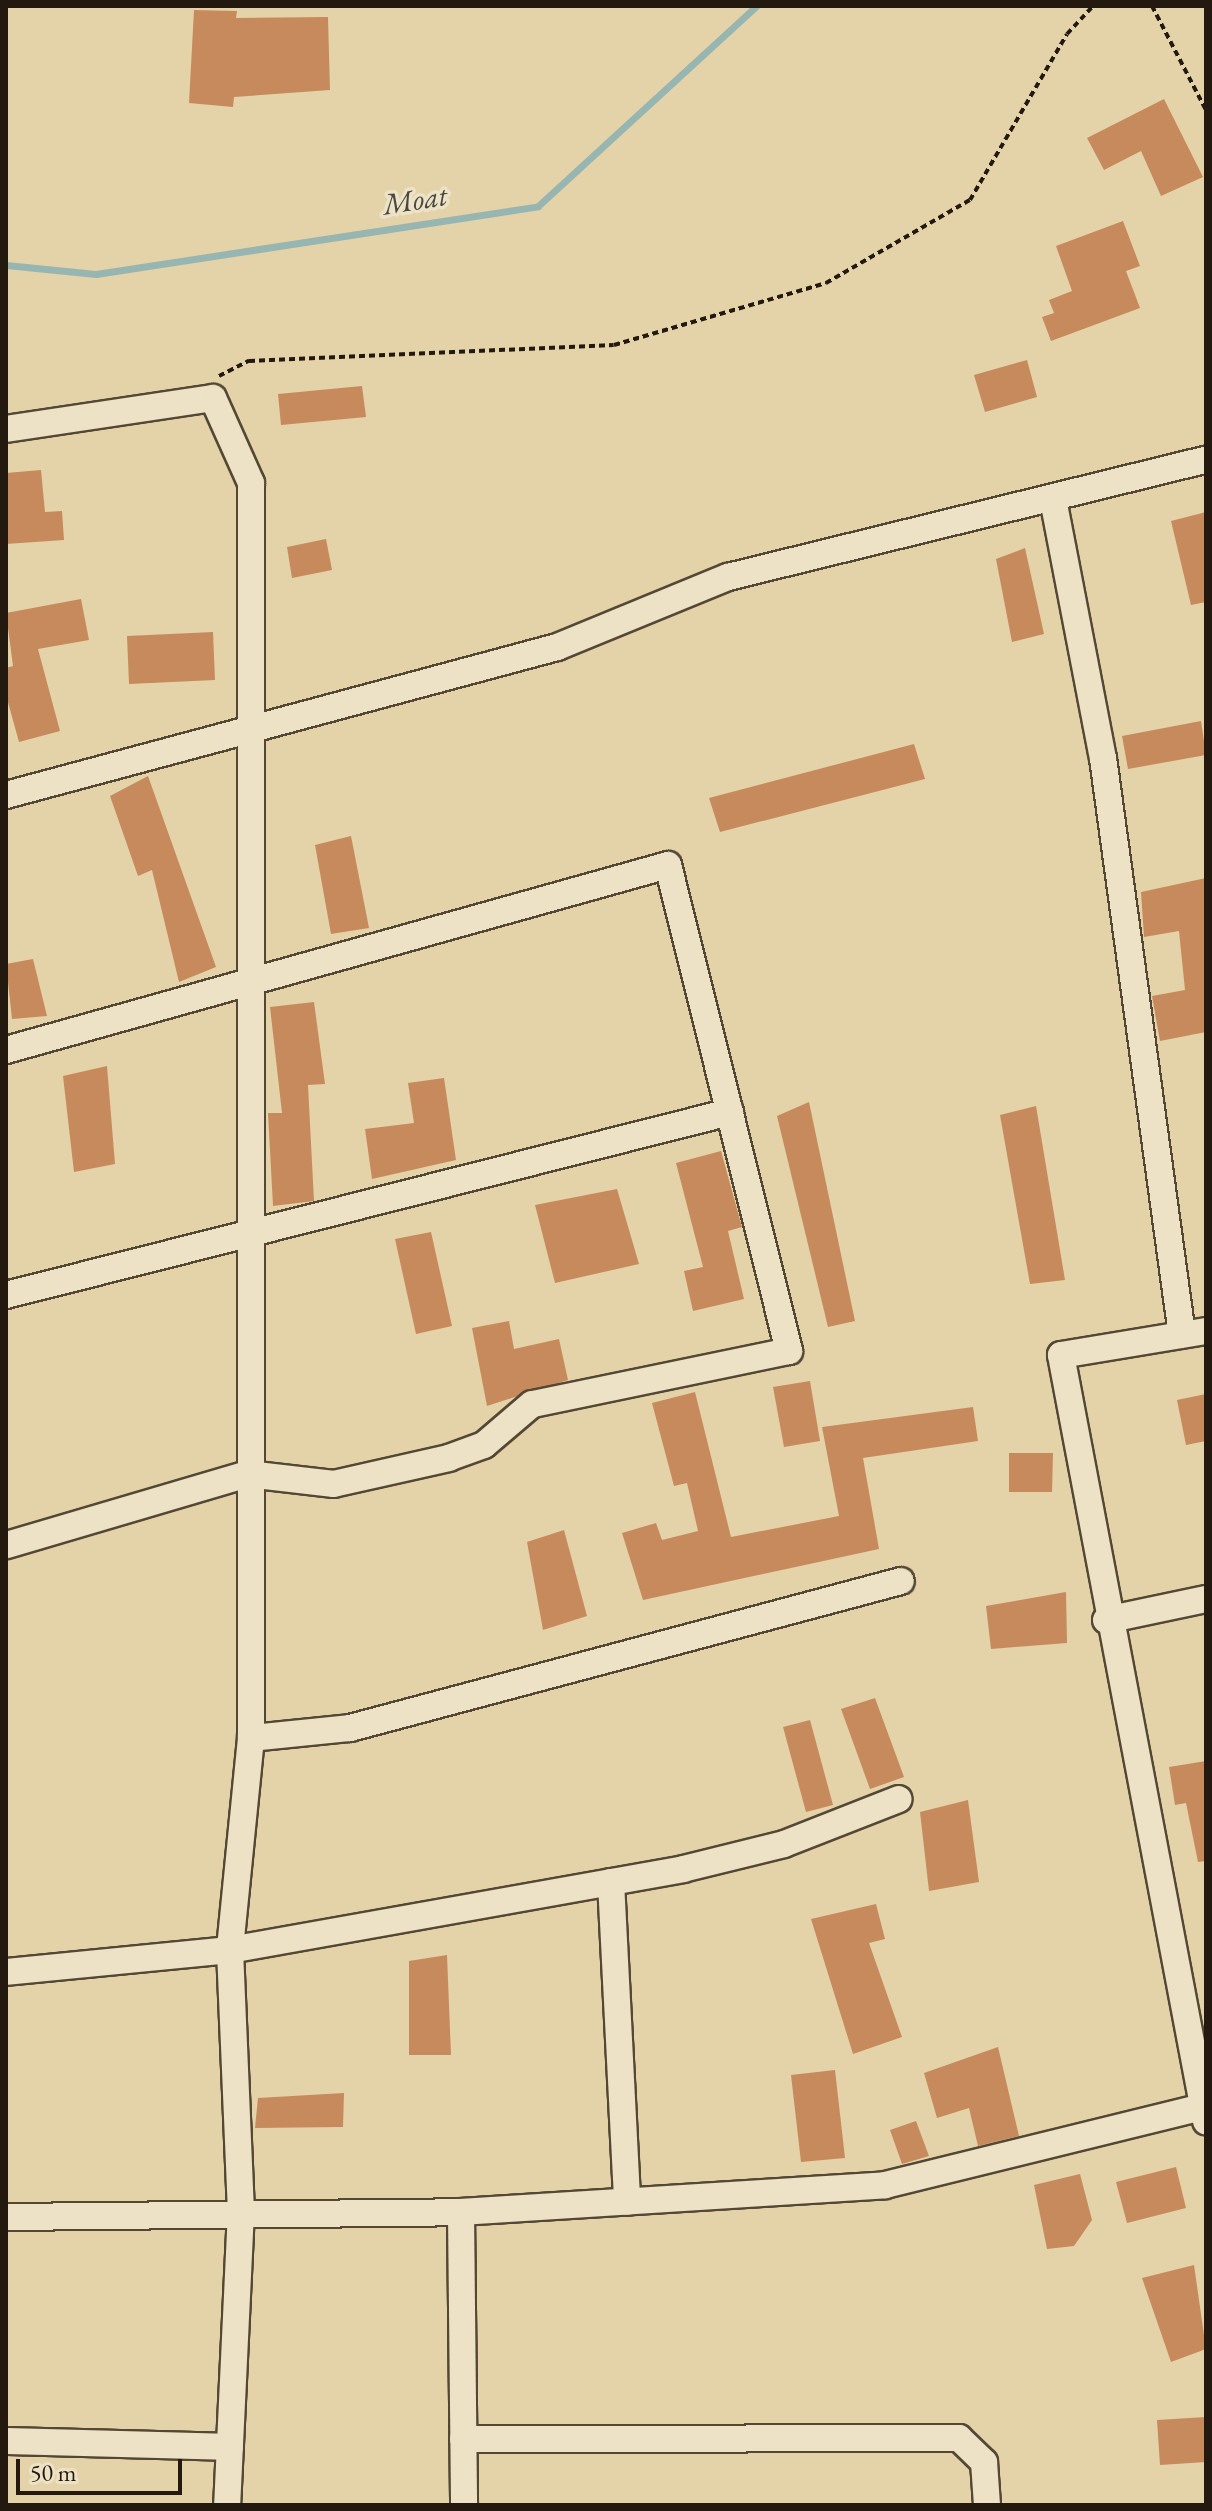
<!DOCTYPE html>
<style>
body{margin:0}
#map{position:relative;width:1212px;height:2511px;overflow:hidden;background:#e4d3a8;font-family:"EB Garamond",serif}
div>[style]{position:absolute}
.stream>*{height:7px;margin:-3.5px;padding:0 3.5px;transform-origin:3.5px;border-radius:3.5px;background:#98b6b1}
.building>*{inset:0;background:#c78a5d}
.path>*{height:4px;margin-top:-2px;transform-origin:0;background:repeating-linear-gradient(90deg,#24190f 0 6px,transparent 0 10px)}
.roads{filter:drop-shadow(2px 0 #544835) drop-shadow(-2px 0 #544835) drop-shadow(0 2px #544835) drop-shadow(0 -2px #544835)}
.minor>*{height:26px;margin:-13px;padding:0 13px;transform-origin:13px;border-radius:13px;background:#ede2c6}
span{translate:-50% -50%;white-space:nowrap;text-align:center;line-height:1.15;-webkit-text-stroke:7px #ede2c6;paint-order:stroke}
.water-label{font-size:30px;color:#474840;font-style:italic}
.frame{position:absolute;inset:0;border:8px solid #24190f;pointer-events:none}
.scale{position:absolute;left:16px;top:2459px;width:166px;height:36px;box-sizing:border-box;border:4px solid #24190f;border-top:0;padding-left:10px;font-size:24px;line-height:28px;white-space:nowrap;color:#24190f;-webkit-text-stroke:6px #ede2c6;paint-order:stroke}
</style>
<div id="map">
<div class="stream">
<i style="left:6px;top:265px;width:90px;rotate:5.7deg"></i>
<i style="left:96px;top:274px;width:447px;rotate:-8.7deg"></i>
<i style="left:538px;top:206px;width:296px;rotate:-42.5deg"></i>
</div>
<div class="building">
<i style="clip-path:polygon(194px 10px,237px 11px,236px 18px,328px 17px,330px 90px,234px 97px,233px 107px,189px 103px)"></i>
<i style="clip-path:polygon(1164px 99px,1203px 177px,1161px 196px,1141px 151px,1104px 170px,1087px 138px)"></i>
<i style="clip-path:polygon(1123px 221px,1140px 266px,1126px 271px,1140px 308px,1051px 341px,1042px 317px,1054px 313px,1049px 300px,1072px 291px,1056px 246px)"></i>
<i style="clip-path:polygon(1027px 360px,1037px 397px,985px 412px,974px 375px)"></i>
<i style="clip-path:polygon(362px 386px,366px 417px,281px 425px,278px 394px)"></i>
<i style="clip-path:polygon(41px 470px,45px 512px,62px 511px,64px 540px,6px 544px,6px 473px)"></i>
<i style="clip-path:polygon(1206px 512px,1206px 602px,1191px 605px,1171px 521px)"></i>
<i style="clip-path:polygon(326px 539px,332px 570px,292px 578px,287px 547px)"></i>
<i style="clip-path:polygon(1025px 548px,1044px 634px,1012px 642px,996px 559px)"></i>
<i style="clip-path:polygon(81px 599px,89px 640px,38px 649px,60px 731px,19px 742px,6px 695px,6px 668px,13px 666px,6px 613px)"></i>
<i style="clip-path:polygon(213px 632px,215px 680px,129px 684px,127px 636px)"></i>
<i style="clip-path:polygon(1201px 721px,1206px 755px,1128px 769px,1122px 736px)"></i>
<i style="clip-path:polygon(914px 744px,925px 779px,720px 832px,709px 798px)"></i>
<i style="clip-path:polygon(148px 776px,216px 967px,179px 982px,152px 870px,138px 876px,110px 796px)"></i>
<i style="clip-path:polygon(351px 836px,369px 928px,331px 934px,315px 845px)"></i>
<i style="clip-path:polygon(1206px 878px,1206px 1032px,1160px 1041px,1152px 996px,1185px 990px,1179px 931px,1144px 937px,1141px 892px)"></i>
<i style="clip-path:polygon(33px 959px,47px 1016px,12px 1019px,6px 964px)"></i>
<i style="clip-path:polygon(314px 1002px,325px 1084px,308px 1085px,314px 1201px,273px 1206px,268px 1113px,282px 1113px,270px 1007px)"></i>
<i style="clip-path:polygon(107px 1066px,115px 1164px,74px 1172px,63px 1076px)"></i>
<i style="clip-path:polygon(444px 1078px,456px 1160px,372px 1179px,365px 1129px,414px 1123px,408px 1083px)"></i>
<i style="clip-path:polygon(809px 1102px,855px 1321px,828px 1327px,777px 1116px)"></i>
<i style="clip-path:polygon(1036px 1106px,1065px 1280px,1030px 1284px,1000px 1115px)"></i>
<i style="clip-path:polygon(721px 1151px,742px 1227px,728px 1231px,744px 1299px,693px 1311px,684px 1271px,703px 1267px,676px 1163px)"></i>
<i style="clip-path:polygon(617px 1189px,639px 1264px,555px 1283px,535px 1205px)"></i>
<i style="clip-path:polygon(431px 1232px,452px 1326px,416px 1334px,395px 1239px)"></i>
<i style="clip-path:polygon(509px 1321px,514px 1349px,559px 1339px,568px 1380px,487px 1406px,472px 1328px)"></i>
<i style="clip-path:polygon(810px 1381px,820px 1441px,784px 1447px,773px 1387px)"></i>
<i style="clip-path:polygon(695px 1392px,731px 1537px,839px 1516px,822px 1427px,973px 1407px,978px 1441px,863px 1458px,879px 1549px,643px 1600px,622px 1533px,656px 1523px,662px 1540px,698px 1531px,687px 1483px,674px 1486px,652px 1403px)"></i>
<i style="clip-path:polygon(1206px 1394px,1206px 1441px,1186px 1445px,1177px 1400px)"></i>
<i style="clip-path:polygon(1009px 1453px,1053px 1453px,1052px 1492px,1009px 1492px)"></i>
<i style="clip-path:polygon(564px 1530px,587px 1616px,543px 1630px,527px 1542px)"></i>
<i style="clip-path:polygon(1066px 1592px,1067px 1643px,991px 1649px,986px 1606px)"></i>
<i style="clip-path:polygon(875px 1698px,904px 1777px,870px 1789px,841px 1709px)"></i>
<i style="clip-path:polygon(810px 1720px,833px 1805px,806px 1812px,783px 1727px)"></i>
<i style="clip-path:polygon(1206px 1761px,1206px 1861px,1198px 1862px,1186px 1803px,1175px 1805px,1169px 1767px)"></i>
<i style="clip-path:polygon(968px 1800px,979px 1882px,929px 1891px,920px 1812px)"></i>
<i style="clip-path:polygon(876px 1904px,885px 1939px,869px 1943px,902px 2037px,853px 2054px,811px 1919px)"></i>
<i style="clip-path:polygon(447px 1955px,451px 2055px,409px 2055px,409px 1961px)"></i>
<i style="clip-path:polygon(998px 2047px,1019px 2136px,978px 2146px,969px 2108px,937px 2118px,924px 2073px)"></i>
<i style="clip-path:polygon(835px 2070px,845px 2158px,801px 2162px,791px 2075px)"></i>
<i style="clip-path:polygon(344px 2093px,343px 2127px,255px 2128px,258px 2098px)"></i>
<i style="clip-path:polygon(916px 2121px,929px 2156px,902px 2164px,890px 2130px)"></i>
<i style="clip-path:polygon(1176px 2167px,1186px 2208px,1127px 2223px,1116px 2182px)"></i>
<i style="clip-path:polygon(1080px 2174px,1092px 2220px,1074px 2246px,1047px 2249px,1034px 2185px)"></i>
<i style="clip-path:polygon(1194px 2265px,1206px 2349px,1171px 2362px,1142px 2278px)"></i>
<i style="clip-path:polygon(1206px 2417px,1206px 2462px,1160px 2465px,1157px 2420px)"></i>
</div>
<div class="path">
<i style="left:1152px;top:6px;width:117px;rotate:62.6deg"></i>
<i style="left:219px;top:376px;width:34px;rotate:-27deg"></i>
<i style="left:249px;top:361px;width:365px;rotate:-2.5deg"></i>
<i style="left:614px;top:345px;width:221px;rotate:-16.3deg"></i>
<i style="left:826px;top:283px;width:166px;rotate:-30deg"></i>
<i style="left:970px;top:200px;width:192px;rotate:-59.7deg"></i>
<i style="left:1067px;top:34px;width:38px;rotate:-47deg"></i>
</div>
<div class="roads">
<div class="minor">
<i style="left:6px;top:429px;width:209px;rotate:-8.5deg"></i>
<i style="left:213px;top:398px;width:93px;rotate:65.9deg"></i>
<i style="left:251px;top:483px;width:1255px;rotate:90deg"></i>
<i style="left:251px;top:1738px;width:213px;rotate:95.7deg"></i>
<i style="left:230px;top:1950px;width:261px;rotate:87.6deg"></i>
<i style="left:241px;top:2211px;width:294px;rotate:92.7deg"></i>
<i style="left:1053px;top:499px;width:264px;rotate:79.1deg"></i>
<i style="left:1103px;top:758px;width:582px;rotate:82.2deg"></i>
<i style="left:6px;top:795px;width:571px;rotate:-15.03deg"></i>
<i style="left:557px;top:647px;width:185px;rotate:-22.3deg"></i>
<i style="left:728px;top:577px;width:492px;rotate:-13.8deg"></i>
<i style="left:6px;top:1050px;width:687px;rotate:-15.61deg"></i>
<i style="left:668px;top:865px;width:501px;rotate:76.02deg"></i>
<i style="left:789px;top:1351px;width:262px;rotate:168.3deg"></i>
<i style="left:532px;top:1404px;width:63px;rotate:139.5deg"></i>
<i style="left:484px;top:1445px;width:37px;rotate:160deg"></i>
<i style="left:449px;top:1458px;width:118px;rotate:167.3deg"></i>
<i style="left:334px;top:1484px;width:87px;rotate:-173.4deg"></i>
<i style="left:248px;top:1474px;width:252px;rotate:163.6deg"></i>
<i style="left:6px;top:1295px;width:747px;rotate:-14.19deg"></i>
<i style="left:1206px;top:1331px;width:147px;rotate:170.6deg"></i>
<i style="left:1061px;top:1355px;width:780px;rotate:79.28deg"></i>
<i style="left:1106px;top:1620px;width:102px;rotate:-11.9deg"></i>
<i style="left:251px;top:1738px;width:100px;rotate:-5.8deg"></i>
<i style="left:350px;top:1728px;width:570px;rotate:-14.94deg"></i>
<i style="left:611px;top:1882px;width:320px;rotate:87.1deg"></i>
<i style="left:6px;top:1972px;width:225px;rotate:-5.6deg"></i>
<i style="left:230px;top:1950px;width:460px;rotate:-10.1deg"></i>
<i style="left:683px;top:1869px;width:104px;rotate:-13.9deg"></i>
<i style="left:784px;top:1844px;width:123px;rotate:-21.4deg"></i>
<i style="left:461px;top:2212px;width:293px;rotate:89.4deg"></i>
<i style="left:6px;top:2217px;width:455px;rotate:-0.6deg"></i>
<i style="left:461px;top:2212px;width:425px;rotate:-3.6deg"></i>
<i style="left:885px;top:2185px;width:331px;rotate:-13.8deg"></i>
<i style="left:463px;top:2439px;width:496px;rotate:-0.1deg"></i>
<i style="left:959px;top:2438px;width:35px;rotate:44deg"></i>
<i style="left:984px;top:2462px;width:43px;rotate:86deg"></i>
<i style="left:6px;top:2441px;width:224px;rotate:1.5deg"></i>
</div>
</div>
<div class="water-label">
<span style="left:415px;top:200px;rotate:-9deg">Moat</span>
</div>
<div class="frame"></div>
<div class="scale">50 m</div>
</div>
